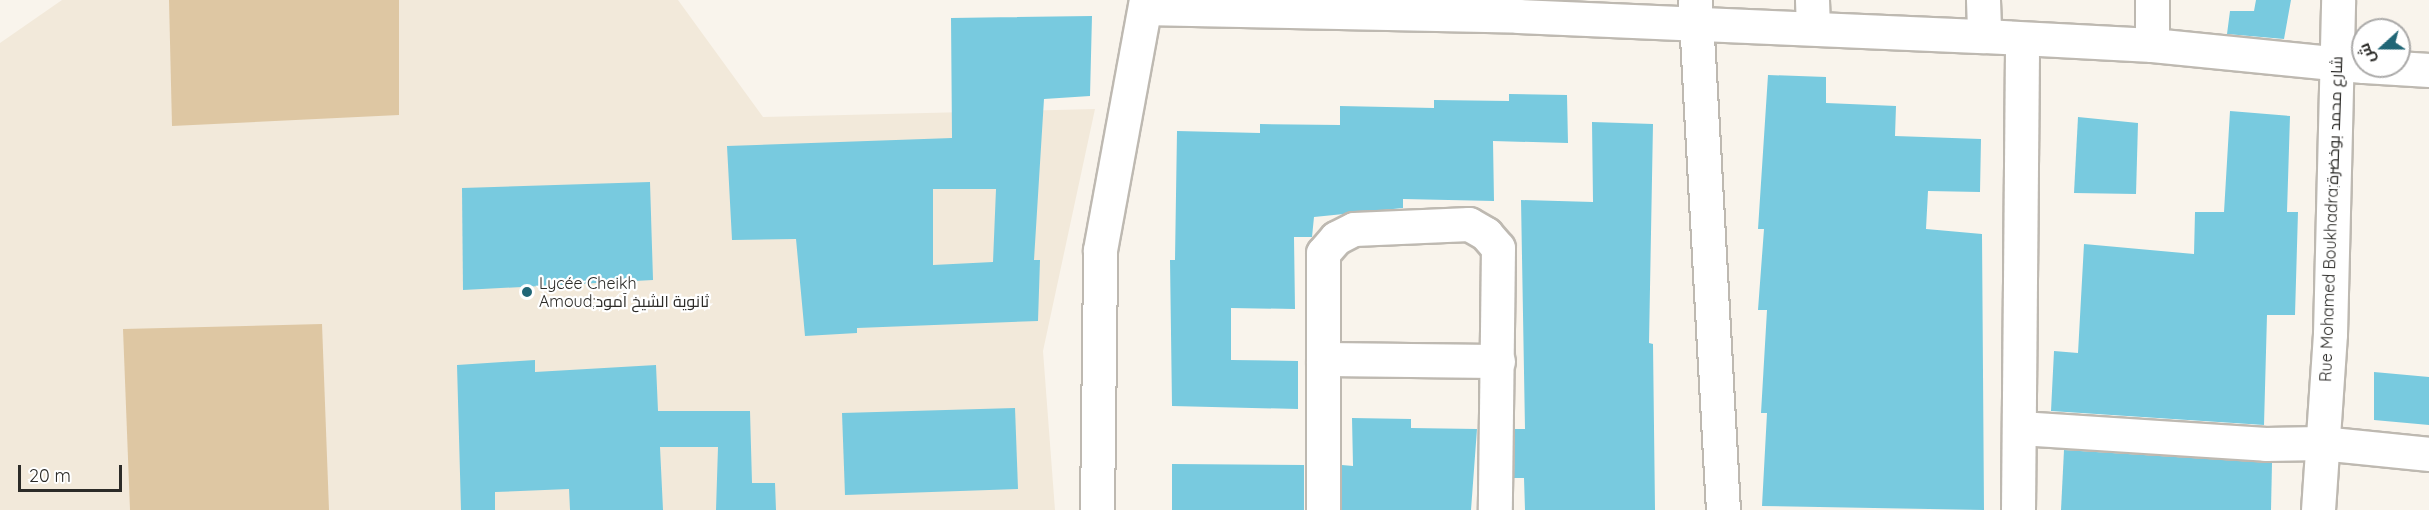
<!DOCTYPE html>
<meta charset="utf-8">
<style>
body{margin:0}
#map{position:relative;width:2429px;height:510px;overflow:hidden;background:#f9f4ec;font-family:Quicksand,Cairo,sans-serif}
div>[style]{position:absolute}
.built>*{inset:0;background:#f2e9da}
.green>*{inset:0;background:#dec7a3}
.building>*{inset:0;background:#78cadf}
.roads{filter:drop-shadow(2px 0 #beb9b1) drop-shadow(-2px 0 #beb9b1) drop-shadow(0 2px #beb9b1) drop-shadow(0 -2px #beb9b1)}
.minor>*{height:33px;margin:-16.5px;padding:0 16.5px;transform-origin:16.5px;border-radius:16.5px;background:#fff}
.dots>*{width:16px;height:16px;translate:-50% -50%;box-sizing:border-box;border:3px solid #fff;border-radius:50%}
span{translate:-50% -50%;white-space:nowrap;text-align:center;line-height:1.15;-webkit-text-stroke:4.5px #fff;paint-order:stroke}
.street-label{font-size:16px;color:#2c2b28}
.poi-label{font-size:16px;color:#2c2b28}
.left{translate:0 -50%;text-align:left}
.north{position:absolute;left:2351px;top:18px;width:60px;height:60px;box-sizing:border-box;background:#fff;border:2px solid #abaaa9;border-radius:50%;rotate:249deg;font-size:16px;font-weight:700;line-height:24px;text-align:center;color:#2c2b28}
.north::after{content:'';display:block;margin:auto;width:21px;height:27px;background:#206676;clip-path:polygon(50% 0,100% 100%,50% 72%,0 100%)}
.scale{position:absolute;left:18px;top:465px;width:104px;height:27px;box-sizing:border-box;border:3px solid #2c2b28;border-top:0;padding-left:8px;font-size:18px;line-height:21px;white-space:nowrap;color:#2c2b28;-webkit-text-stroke:4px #fff;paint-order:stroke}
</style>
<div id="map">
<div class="built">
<i style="clip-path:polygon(62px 0,678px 0,763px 117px,1095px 109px,1043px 351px,1055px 510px,0 510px,0 43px)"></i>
</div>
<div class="green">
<i style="clip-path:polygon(169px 0,399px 0,399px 115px,172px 126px)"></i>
<i style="clip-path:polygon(322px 324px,329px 510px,130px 510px,123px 329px)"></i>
</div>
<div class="building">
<i style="clip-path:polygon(2256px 0,2291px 0,2284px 39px,2227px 34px,2230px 11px,2254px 11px)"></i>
<i style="clip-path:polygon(evenodd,1092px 16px,1090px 96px,1044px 99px,1034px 260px,1040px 260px,1038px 321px,857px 328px,857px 333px,805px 336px,796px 239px,732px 240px,727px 146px,952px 138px,951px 18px,1092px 16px,933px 189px,996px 189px,993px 262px,933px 265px,933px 189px)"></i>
<i style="clip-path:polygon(1768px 75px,1826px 77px,1826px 103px,1896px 106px,1895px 136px,1981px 139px,1980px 192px,1928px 191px,1926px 229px,1982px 234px,1984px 510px,1762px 506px,1767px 413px,1761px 413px,1767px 310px,1758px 310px,1764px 229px,1758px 229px)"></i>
<i style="clip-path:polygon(1509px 94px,1567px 95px,1568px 143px,1493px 141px,1494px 201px,1403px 199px,1403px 208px,1314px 217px,1312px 237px,1294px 237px,1295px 309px,1231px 308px,1231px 360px,1298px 361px,1298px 409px,1172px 406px,1170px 260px,1175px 260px,1177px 131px,1260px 133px,1260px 124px,1340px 125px,1340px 106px,1434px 108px,1434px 100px,1509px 101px)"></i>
<i style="clip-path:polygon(2230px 111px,2290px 116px,2287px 212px,2298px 212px,2295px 315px,2267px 315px,2264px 425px,2051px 411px,2054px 351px,2078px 353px,2084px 244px,2194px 254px,2195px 212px,2224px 212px)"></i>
<i style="clip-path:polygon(2078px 117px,2138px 123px,2136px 194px,2074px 193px)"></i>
<i style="clip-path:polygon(1592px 122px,1653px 124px,1649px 343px,1653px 344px,1655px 510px,1525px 510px,1524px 478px,1514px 478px,1515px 429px,1525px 429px,1521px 200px,1593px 202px)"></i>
<i style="clip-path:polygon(650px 182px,653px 280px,463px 290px,462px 188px)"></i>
<i style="clip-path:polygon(535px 360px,535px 372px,656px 365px,658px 411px,750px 411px,752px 483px,775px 483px,776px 510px,716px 510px,718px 447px,660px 447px,663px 510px,570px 510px,569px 489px,495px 492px,495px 510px,461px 510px,457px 365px)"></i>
<i style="clip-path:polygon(2374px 372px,2429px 377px,2429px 425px,2374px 420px)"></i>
<i style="clip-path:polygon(1015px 408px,1018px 489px,845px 495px,842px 413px)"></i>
<i style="clip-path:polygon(1352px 418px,1411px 419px,1411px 428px,1477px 429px,1471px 510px,1342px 510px,1342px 465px,1353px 466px)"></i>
<i style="clip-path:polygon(2064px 450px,2272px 463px,2271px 510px,2061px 510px)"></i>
<i style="clip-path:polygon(1172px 464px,1304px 465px,1304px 510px,1172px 510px)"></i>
</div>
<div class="roads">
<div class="minor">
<i style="left:1695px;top:0;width:511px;rotate:86.86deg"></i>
<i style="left:1812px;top:0;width:28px;rotate:88deg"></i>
<i style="left:1983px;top:0;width:36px;rotate:88deg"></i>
<i style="left:2152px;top:0;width:45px;rotate:90deg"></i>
<i style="left:1147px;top:8px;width:371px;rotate:1.2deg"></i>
<i style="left:1518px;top:16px;width:466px;rotate:2.5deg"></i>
<i style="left:1984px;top:36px;width:168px;rotate:3.1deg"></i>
<i style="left:2152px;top:45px;width:212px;rotate:5.7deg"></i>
<i style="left:2364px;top:66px;width:65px;rotate:3.5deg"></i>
<i style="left:1323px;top:359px;width:175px;rotate:0.7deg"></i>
<i style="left:2020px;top:428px;width:246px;rotate:3.7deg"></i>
<i style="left:2265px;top:444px;width:56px;rotate:-1deg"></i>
<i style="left:2321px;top:443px;width:109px;rotate:5.8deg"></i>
<i style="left:1097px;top:510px;width:260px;rotate:-89.3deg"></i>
<i style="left:1100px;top:250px;width:254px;rotate:-79.6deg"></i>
<i style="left:1323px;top:510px;width:257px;rotate:-90deg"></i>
<i style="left:1323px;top:253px;width:20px;rotate:-49deg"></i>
<i style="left:1336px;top:238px;width:20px;rotate:-27deg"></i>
<i style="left:1354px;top:229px;width:115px;rotate:-2.5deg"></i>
<i style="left:1469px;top:224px;width:20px;rotate:30deg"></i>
<i style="left:1486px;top:234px;width:18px;rotate:49deg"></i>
<i style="left:1498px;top:248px;width:262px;rotate:90.7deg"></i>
<i style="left:2018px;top:510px;width:471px;rotate:-89.5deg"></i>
<i style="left:2318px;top:510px;width:176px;rotate:-86.1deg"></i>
<i style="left:2330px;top:334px;width:334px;rotate:-88.6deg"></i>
</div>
</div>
<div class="dots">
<i style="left:527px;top:292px;background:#206676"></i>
</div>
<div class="street-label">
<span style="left:2331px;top:219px;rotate:-88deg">Rue Mohamed Boukhadra;شارع محمد بوخضرة</span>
</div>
<div class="poi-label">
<span class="left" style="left:539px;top:292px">Lycée Cheikh<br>Amoud;ثانوية الشيخ آمود</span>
</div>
<div class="north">ش</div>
<div class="scale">20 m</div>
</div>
